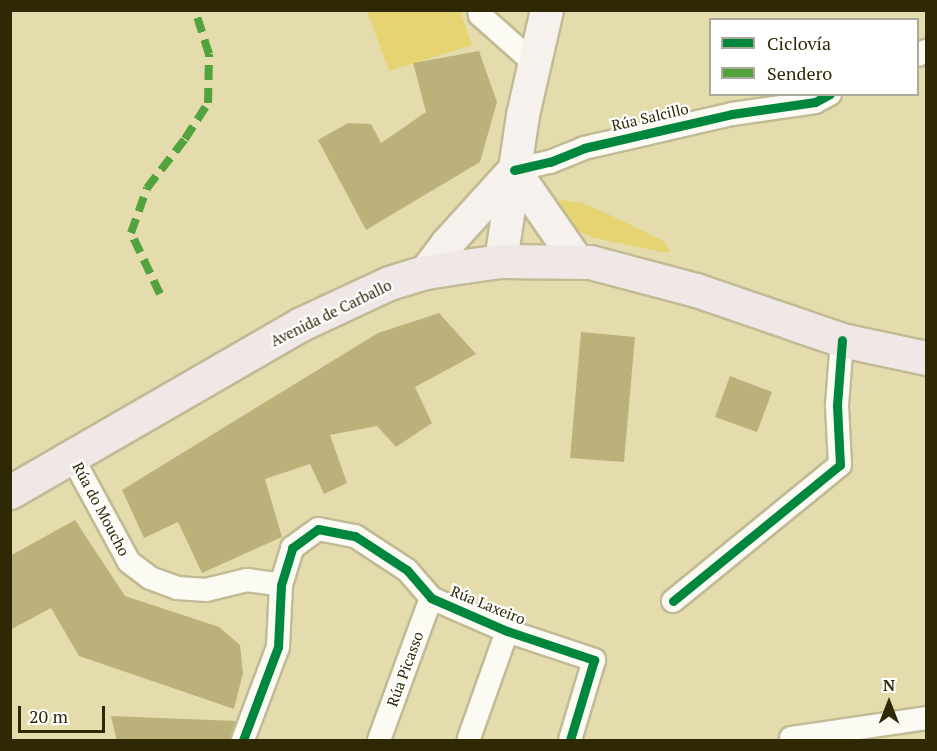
<!DOCTYPE html>
<meta charset="utf-8">
<style>
body{margin:0}
#map{position:relative;width:937px;height:751px;overflow:hidden;background:#e5dcae;font-family:"PT Serif",serif}
div>[style]{position:absolute}
.green>*{inset:0;background:#e6d472}
.building>*{inset:0;background:#bbb27b}
.roads{filter:drop-shadow(2px 0 #c1ba95) drop-shadow(-2px 0 #c1ba95) drop-shadow(0 2px #c1ba95) drop-shadow(0 -2px #c1ba95)}
.street>*{height:22px;margin:-11px;padding:0 11px;transform-origin:11px;border-radius:11px;background:#fbfaf3}
.secondary>*{height:32px;margin:-16px;padding:0 16px;transform-origin:16px;border-radius:16px;background:#f6f1ed}
.primary>*{height:33px;margin:-16.5px;padding:0 16.5px;transform-origin:16.5px;border-radius:16.5px;background:#f0e8e6}
.quiet>*{height:8px;margin-top:-4px;transform-origin:0;background:repeating-linear-gradient(90deg,#52a33d 0 15px,transparent 0 23px)}
.cycleway>*{height:9px;margin:-4.5px;padding:0 4.5px;transform-origin:4.5px;border-radius:4.5px;background:#00873e}
span{translate:-50% -50%;white-space:nowrap;text-align:center;line-height:1.15;-webkit-text-stroke:4.5px #fff;paint-order:stroke}
.street-label{font-size:15px;color:#2e2804}
.frame{position:absolute;inset:0;border:12px solid #2e2804;pointer-events:none}
.legend{position:absolute;left:709px;top:18px;width:210px;height:78px;box-sizing:border-box;background:#fff;border:2px solid #aba99b;margin:0;padding:8px 10px;list-style:none;font-size:18px;color:#2e2804}
.legend li{display:flex;align-items:center;gap:12px;height:30px}
.legend b{width:30px;border:2px solid #aba99b}
.north{position:absolute;left:859px;top:673px;width:60px;height:60px;-webkit-text-stroke:4px #fff;paint-order:stroke;rotate:0deg;font-size:16px;font-weight:700;line-height:24px;text-align:center;color:#2e2804}
.north::after{content:'';display:block;margin:auto;width:21px;height:27px;background:#2e2804;clip-path:polygon(50% 0,100% 100%,50% 72%,0 100%)}
.scale{position:absolute;left:18px;top:706px;width:87px;height:27px;box-sizing:border-box;border:3px solid #2e2804;border-top:0;padding-left:8px;font-size:18px;line-height:21px;white-space:nowrap;color:#2e2804;-webkit-text-stroke:4px #fff;paint-order:stroke}
</style>
<div id="map">
<div class="green">
<i style="clip-path:polygon(367px 11px,460px 11px,472px 45px,389px 71px)"></i>
<i style="clip-path:polygon(561px 200px,583px 203px,610px 215px,664px 241px,670px 251px,667px 253px,594px 238px,558px 222px,554px 203px)"></i>
</div>
<div class="building">
<i style="clip-path:polygon(479px 51px,497px 102px,480px 162px,366px 230px,318px 140px,348px 123px,371px 124px,381px 143px,426px 112px,413px 63px)"></i>
<i style="clip-path:polygon(439px 313px,476px 354px,415px 387px,432px 423px,396px 447px,377px 426px,330px 435px,347px 483px,324px 494px,310px 464px,265px 479px,282px 537px,202px 573px,178px 522px,144px 538px,122px 490px,378px 333px)"></i>
<i style="clip-path:polygon(581px 332px,635px 337px,624px 462px,570px 458px)"></i>
<i style="clip-path:polygon(730px 376px,772px 392px,757px 432px,715px 417px)"></i>
<i style="clip-path:polygon(75px 520px,125px 596px,219px 627px,240px 645px,243px 673px,234px 709px,79px 656px,51px 608px,10px 630px,10px 556px)"></i>
<i style="clip-path:polygon(111px 716px,236px 721px,230px 741px,117px 741px)"></i>
</div>
<div class="roads">
<div class="street">
<i style="left:479px;top:10px;width:5px;rotate:79deg"></i>
<i style="left:480px;top:15px;width:72px;rotate:41.6deg"></i>
<i style="left:918px;top:55px;width:9px;rotate:-27deg"></i>
<i style="left:514px;top:170px;width:37px;rotate:-13deg"></i>
<i style="left:550px;top:162px;width:37px;rotate:-22deg"></i>
<i style="left:584px;top:148px;width:63px;rotate:-12.9deg"></i>
<i style="left:645px;top:134px;width:89px;rotate:-12.9deg"></i>
<i style="left:732px;top:114px;width:84px;rotate:-8.2deg"></i>
<i style="left:815px;top:102px;width:17px;rotate:-28deg"></i>
<i style="left:72px;top:457px;width:119px;rotate:61.5deg"></i>
<i style="left:129px;top:562px;width:26px;rotate:37deg"></i>
<i style="left:150px;top:578px;width:29px;rotate:20deg"></i>
<i style="left:177px;top:588px;width:29px;rotate:4deg"></i>
<i style="left:206px;top:590px;width:42px;rotate:-13.7deg"></i>
<i style="left:247px;top:580px;width:34px;rotate:8deg"></i>
<i style="left:673px;top:601px;width:215px;rotate:-39.2deg"></i>
<i style="left:840px;top:465px;width:60px;rotate:-92.9deg"></i>
<i style="left:837px;top:405px;width:65px;rotate:-85.6deg"></i>
<i style="left:469px;top:738px;width:114px;rotate:-70.4deg"></i>
<i style="left:791px;top:738px;width:136px;rotate:-8.4deg"></i>
<i style="left:243px;top:740px;width:99px;rotate:-69.4deg"></i>
<i style="left:278px;top:647px;width:62px;rotate:-87.2deg"></i>
<i style="left:281px;top:585px;width:39px;rotate:-73deg"></i>
<i style="left:292px;top:548px;width:32px;rotate:-36deg"></i>
<i style="left:318px;top:529px;width:38px;rotate:11deg"></i>
<i style="left:355px;top:536px;width:62px;rotate:33.2deg"></i>
<i style="left:407px;top:570px;width:37px;rotate:49deg"></i>
<i style="left:431px;top:598px;width:83px;rotate:23.5deg"></i>
<i style="left:507px;top:631px;width:92px;rotate:18.4deg"></i>
<i style="left:594px;top:660px;width:84px;rotate:106.7deg"></i>
<i style="left:379px;top:740px;width:151px;rotate:-69.9deg"></i>
</div>
<div class="secondary">
<i style="left:514px;top:170px;width:111px;rotate:55.3deg"></i>
<i style="left:501px;top:261px;width:148px;rotate:-81.4deg"></i>
<i style="left:523px;top:115px;width:108px;rotate:-77.1deg"></i>
<i style="left:426px;top:272px;width:35px;rotate:-53deg"></i>
<i style="left:447px;top:244px;width:100px;rotate:-47.8deg"></i>
</div>
<div class="primary">
<i style="left:10px;top:492px;width:334px;rotate:-30deg"></i>
<i style="left:299px;top:325px;width:99px;rotate:-25deg"></i>
<i style="left:389px;top:283px;width:39px;rotate:-17deg"></i>
<i style="left:426px;top:272px;width:39px;rotate:-9deg"></i>
<i style="left:465px;top:266px;width:36px;rotate:-8deg"></i>
<i style="left:501px;top:261px;width:89px;rotate:0.6deg"></i>
<i style="left:590px;top:262px;width:110px;rotate:14.8deg"></i>
<i style="left:696px;top:290px;width:154px;rotate:18.9deg"></i>
<i style="left:842px;top:340px;width:86px;rotate:12.1deg"></i>
</div>
</div>
<div class="quiet">
<i style="left:160px;top:294px;width:68px;rotate:-115.4deg"></i>
<i style="left:131px;top:233px;width:48px;rotate:-70.4deg"></i>
<i style="left:147px;top:188px;width:62px;rotate:-52.2deg"></i>
<i style="left:185px;top:139px;width:43px;rotate:-57.4deg"></i>
<i style="left:208px;top:103px;width:49px;rotate:-88.8deg"></i>
<i style="left:209px;top:54px;width:46px;rotate:-107.7deg"></i>
</div>
<div class="cycleway">
<i style="left:514px;top:170px;width:37px;rotate:-13deg"></i>
<i style="left:550px;top:162px;width:37px;rotate:-22deg"></i>
<i style="left:584px;top:148px;width:63px;rotate:-12.9deg"></i>
<i style="left:645px;top:134px;width:89px;rotate:-12.9deg"></i>
<i style="left:732px;top:114px;width:84px;rotate:-8.2deg"></i>
<i style="left:815px;top:102px;width:17px;rotate:-28deg"></i>
<i style="left:673px;top:601px;width:215px;rotate:-39.2deg"></i>
<i style="left:840px;top:465px;width:60px;rotate:-92.9deg"></i>
<i style="left:837px;top:405px;width:65px;rotate:-85.6deg"></i>
<i style="left:243px;top:740px;width:99px;rotate:-69.4deg"></i>
<i style="left:278px;top:647px;width:62px;rotate:-87.2deg"></i>
<i style="left:281px;top:585px;width:39px;rotate:-73deg"></i>
<i style="left:292px;top:548px;width:32px;rotate:-36deg"></i>
<i style="left:318px;top:529px;width:38px;rotate:11deg"></i>
<i style="left:355px;top:536px;width:62px;rotate:33.2deg"></i>
<i style="left:407px;top:570px;width:37px;rotate:49deg"></i>
<i style="left:431px;top:598px;width:83px;rotate:23.5deg"></i>
<i style="left:507px;top:631px;width:92px;rotate:18.4deg"></i>
<i style="left:594px;top:660px;width:84px;rotate:106.7deg"></i>
</div>
<div class="street-label">
<span style="left:650px;top:117px;rotate:-13deg">Rúa Salcillo</span>
<span style="left:331px;top:313px;rotate:-26deg">Avenida de Carballo</span>
<span style="left:101px;top:509px;rotate:62deg">Rúa do Moucho</span>
<span style="left:488px;top:605px;rotate:22deg">Rúa Laxeiro</span>
<span style="left:405px;top:669px;rotate:-70deg">Rúa Picasso</span>
</div>
<div class="frame"></div>
<ul class="legend">
<li><b style="height:8px;background:#00873e"></b>Ciclovía</li>
<li><b style="height:8px;background:#52a33d"></b>Sendero</li>
</ul>
<div class="north">N</div>
<div class="scale">20 m</div>
</div>
